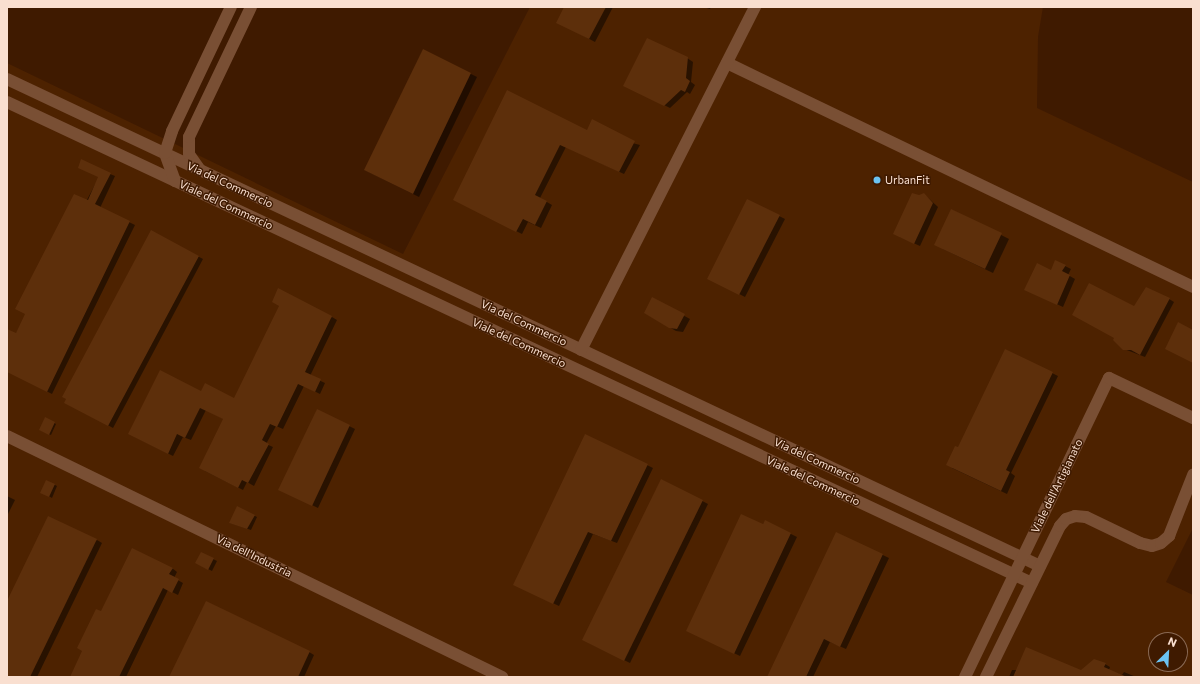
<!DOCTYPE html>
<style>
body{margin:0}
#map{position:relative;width:1200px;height:684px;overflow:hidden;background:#3f1a00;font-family:Commissioner,sans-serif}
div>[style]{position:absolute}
.built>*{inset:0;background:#4d2200}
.shadow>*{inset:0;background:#0007}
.building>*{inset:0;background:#5d2f0b}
.minor>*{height:12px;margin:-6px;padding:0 6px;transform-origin:6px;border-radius:6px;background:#794f34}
.dots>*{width:11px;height:11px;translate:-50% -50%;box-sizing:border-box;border:2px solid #3f1a00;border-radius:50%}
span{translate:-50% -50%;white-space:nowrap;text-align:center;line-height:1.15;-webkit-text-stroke:3px #3f1a00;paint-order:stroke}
.poi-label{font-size:11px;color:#f9dfd0}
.left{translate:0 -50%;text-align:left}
.street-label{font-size:11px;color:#f9dfd0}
.frame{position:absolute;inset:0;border:8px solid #f9dfd0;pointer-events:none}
.north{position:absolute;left:1148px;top:632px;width:40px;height:40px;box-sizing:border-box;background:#3f1a00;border:1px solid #896953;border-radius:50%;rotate:24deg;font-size:11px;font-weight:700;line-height:16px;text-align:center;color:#f9dfd0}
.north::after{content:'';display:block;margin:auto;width:14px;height:18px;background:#6bc3f2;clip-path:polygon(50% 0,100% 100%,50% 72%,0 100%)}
</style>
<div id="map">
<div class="built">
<i style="clip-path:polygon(evenodd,530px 7px,1043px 7px,1038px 37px,1037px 108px,1193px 182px,1193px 528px,1166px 582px,1193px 595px,1193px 677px,7px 677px,7px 63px,403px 254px,530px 7px,1156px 640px,1180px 640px,1180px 664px,1156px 664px,1156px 640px)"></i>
</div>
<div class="shadow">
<i style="clip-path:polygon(565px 7px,613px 7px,595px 42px,563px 25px)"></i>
<i style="clip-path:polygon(703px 7px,711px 7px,710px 9px)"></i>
<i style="clip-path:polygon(423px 50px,477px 77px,419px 197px,365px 170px)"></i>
<i style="clip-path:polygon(687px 58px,693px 62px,691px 82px,695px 85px,690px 94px,687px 92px,670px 108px,630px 88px)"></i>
<i style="clip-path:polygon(508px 92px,587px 131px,640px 145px,624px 174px,566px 147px,540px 198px,552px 205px,541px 228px,528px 222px,522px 234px,459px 202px)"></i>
<i style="clip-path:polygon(110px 174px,115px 176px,100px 208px,135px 225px,52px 394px,7px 371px,7px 330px,16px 334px,99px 177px)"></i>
<i style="clip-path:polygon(924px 194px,938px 207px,920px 246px,900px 237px)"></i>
<i style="clip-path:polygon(952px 210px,1009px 239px,993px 273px,943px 249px)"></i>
<i style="clip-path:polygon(779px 216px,785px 219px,745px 297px,714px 281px)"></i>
<i style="clip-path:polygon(152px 232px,203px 259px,113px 428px,66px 402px)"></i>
<i style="clip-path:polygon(1065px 266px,1071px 269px,1068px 275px,1075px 279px,1063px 307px,1031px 292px,1051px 271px)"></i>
<i style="clip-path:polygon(653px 299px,690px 319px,683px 332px,676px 331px,645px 313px)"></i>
<i style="clip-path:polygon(1169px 299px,1174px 302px,1145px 357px,1124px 349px,1134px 308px)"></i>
<i style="clip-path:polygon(332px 317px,337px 320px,310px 376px,325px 383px,320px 394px,304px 386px,283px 429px,276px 426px,266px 444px,273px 447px,254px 486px,247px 482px,243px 490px,205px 471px,224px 419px,206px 410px,191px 440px,183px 437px,173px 456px,135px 437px,202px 392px,234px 399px)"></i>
<i style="clip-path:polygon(1052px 373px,1058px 376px,1011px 473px,1015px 476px,1007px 494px,952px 468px,958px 448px)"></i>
<i style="clip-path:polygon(317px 410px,355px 429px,318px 508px,285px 492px)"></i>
<i style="clip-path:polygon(45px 418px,56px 424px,51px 435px,40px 430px)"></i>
<i style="clip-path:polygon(585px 435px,653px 468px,617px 543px,593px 534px,559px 606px,519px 587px)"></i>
<i style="clip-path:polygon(662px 480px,708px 504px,630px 663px,589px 643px)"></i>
<i style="clip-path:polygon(47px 481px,57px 486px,52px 498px,42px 492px)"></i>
<i style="clip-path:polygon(7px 496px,15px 500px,7px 516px)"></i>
<i style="clip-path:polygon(238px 508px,257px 517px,251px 530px,230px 523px)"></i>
<i style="clip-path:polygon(765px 521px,797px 537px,740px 656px,692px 633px)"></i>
<i style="clip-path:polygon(837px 533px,889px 558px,846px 649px,830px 642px,813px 677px,768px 677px)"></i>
<i style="clip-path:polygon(97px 540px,102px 543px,37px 677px,7px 675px,7px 604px)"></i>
<i style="clip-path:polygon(201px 553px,217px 561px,212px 571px,200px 565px)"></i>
<i style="clip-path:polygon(172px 568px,177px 572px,174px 578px,183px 583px,178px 595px,168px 590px,126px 677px,71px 677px,102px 613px)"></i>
<i style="clip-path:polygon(309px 652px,314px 655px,304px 677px,170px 677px)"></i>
<i style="clip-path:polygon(1105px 664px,1110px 667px,1109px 670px,1122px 675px,1124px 672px,1136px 677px,1009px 677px,1012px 670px,1081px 671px)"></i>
</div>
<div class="building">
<i style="clip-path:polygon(564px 7px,606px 7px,589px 39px,556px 23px)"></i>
<i style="clip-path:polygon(647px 38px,688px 57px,686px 78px,690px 81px,685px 92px,681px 90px,664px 106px,623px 86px)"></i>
<i style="clip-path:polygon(423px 49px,471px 73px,413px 194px,364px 170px)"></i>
<i style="clip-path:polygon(507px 90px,587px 130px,592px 119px,635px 141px,619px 172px,560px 145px,535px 195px,547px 201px,535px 225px,523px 219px,516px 232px,453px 200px)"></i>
<i style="clip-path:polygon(81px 159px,111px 173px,95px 204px,130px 221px,47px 392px,7px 372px,7px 329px,16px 333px,25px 314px,15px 309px,74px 194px,88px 200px,98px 177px,78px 168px)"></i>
<i style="clip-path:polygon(912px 193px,919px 195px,924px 193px,933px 203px,914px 244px,893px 234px)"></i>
<i style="clip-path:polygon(747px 199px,780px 215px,739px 295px,707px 279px)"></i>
<i style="clip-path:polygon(951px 209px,1002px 233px,985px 269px,934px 245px)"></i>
<i style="clip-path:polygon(151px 230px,199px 256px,108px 426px,64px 403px,66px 399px,62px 397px)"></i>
<i style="clip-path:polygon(1055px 260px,1066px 265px,1062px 271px,1070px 275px,1057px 305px,1024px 290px,1037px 263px,1051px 270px)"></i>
<i style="clip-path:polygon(1089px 283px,1134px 306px,1146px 287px,1170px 298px,1140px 355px,1131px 350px,1123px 350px,1113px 340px,1114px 338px,1072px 315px)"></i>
<i style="clip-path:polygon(278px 288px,332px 316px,305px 372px,321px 379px,315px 392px,298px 384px,277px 427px,270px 424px,262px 440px,269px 444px,248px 483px,242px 480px,238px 488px,199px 468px,223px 419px,200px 408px,185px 438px,177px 434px,168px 454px,128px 434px,160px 370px,201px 391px,205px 383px,234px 398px,279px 306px,272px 302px)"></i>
<i style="clip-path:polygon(652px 297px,685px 314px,677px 329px,669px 328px,644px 313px)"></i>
<i style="clip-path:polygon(1178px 322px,1193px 330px,1193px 363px,1165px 349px)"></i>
<i style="clip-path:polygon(1005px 349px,1053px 372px,1006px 470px,1010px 472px,1001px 491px,946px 465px,955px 446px,958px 447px)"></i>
<i style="clip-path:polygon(317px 409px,350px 425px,312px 506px,278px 490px)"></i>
<i style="clip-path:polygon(45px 417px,55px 422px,49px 435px,39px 430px)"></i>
<i style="clip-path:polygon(585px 434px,648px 464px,611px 541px,588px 532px,553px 604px,513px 585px)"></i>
<i style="clip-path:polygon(661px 479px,703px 500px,624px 661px,582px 640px)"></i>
<i style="clip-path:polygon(46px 480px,55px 484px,49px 497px,40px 493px)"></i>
<i style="clip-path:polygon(237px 506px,255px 515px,247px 529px,229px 523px)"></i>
<i style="clip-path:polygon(741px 514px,763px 524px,765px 520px,791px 533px,734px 654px,686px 631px)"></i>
<i style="clip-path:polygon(48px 516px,97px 539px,30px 677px,7px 677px,7px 601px)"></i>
<i style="clip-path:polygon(836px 532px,883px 554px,840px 647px,824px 639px,806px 677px,767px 677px)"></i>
<i style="clip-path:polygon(132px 548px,173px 568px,169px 574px,179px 579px,172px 593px,163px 588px,119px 677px,70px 677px,82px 651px,77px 648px,96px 609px,101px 611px)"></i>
<i style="clip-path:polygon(201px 552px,214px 558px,208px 570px,195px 563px)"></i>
<i style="clip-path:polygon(206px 601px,310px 651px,298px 677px,169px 677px)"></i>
<i style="clip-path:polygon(1026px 647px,1081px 670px,1094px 659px,1106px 663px,1104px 667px,1127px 677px,1013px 677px)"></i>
</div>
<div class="minor">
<i style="left:727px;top:63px;width:517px;rotate:25.67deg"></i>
<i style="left:7px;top:79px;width:1142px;rotate:25.24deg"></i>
<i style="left:7px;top:102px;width:1132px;rotate:25.14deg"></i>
<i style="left:200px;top:170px;width:19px;rotate:-125deg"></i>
<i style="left:189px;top:154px;width:17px;rotate:-90deg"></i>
<i style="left:189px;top:137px;width:144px;rotate:-64.5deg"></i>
<i style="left:175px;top:181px;width:30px;rotate:-110deg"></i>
<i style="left:165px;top:153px;width:23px;rotate:-72deg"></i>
<i style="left:172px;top:131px;width:137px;rotate:-64.6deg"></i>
<i style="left:581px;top:350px;width:385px;rotate:-63.1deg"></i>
<i style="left:7px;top:436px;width:551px;rotate:25.96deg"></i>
<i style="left:965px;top:677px;width:332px;rotate:-64.3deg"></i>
<i style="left:1109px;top:378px;width:93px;rotate:25.5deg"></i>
<i style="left:986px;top:677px;width:168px;rotate:-63.9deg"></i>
<i style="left:1060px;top:526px;width:9px;rotate:-49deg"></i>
<i style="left:1066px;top:519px;width:9px;rotate:-18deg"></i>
<i style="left:1075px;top:516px;width:11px;rotate:5deg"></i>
<i style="left:1086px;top:517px;width:60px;rotate:25.7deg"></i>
<i style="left:1140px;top:543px;width:12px;rotate:14deg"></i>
<i style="left:1152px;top:546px;width:9px;rotate:-18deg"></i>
<i style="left:1161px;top:543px;width:11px;rotate:-41deg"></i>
<i style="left:1169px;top:536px;width:66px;rotate:-68.5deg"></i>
</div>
<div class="dots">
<i style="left:877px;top:180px;background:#6bc3f2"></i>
</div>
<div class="poi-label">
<span class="left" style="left:885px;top:180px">UrbanFit</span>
</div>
<div class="street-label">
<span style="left:230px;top:185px;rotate:25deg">Via del Commercio</span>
<span style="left:226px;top:205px;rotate:25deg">Viale del Commercio</span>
<span style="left:524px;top:323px;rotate:25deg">Via del Commercio</span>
<span style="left:519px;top:343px;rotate:25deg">Viale del Commercio</span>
<span style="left:817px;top:461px;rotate:25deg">Via del Commercio</span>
<span style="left:813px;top:481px;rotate:25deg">Viale del Commercio</span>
<span style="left:1057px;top:486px;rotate:-64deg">Viale dell'Artigianato</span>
<span style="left:254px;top:556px;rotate:26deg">Via dell'Industria</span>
</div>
<div class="frame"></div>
<div class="north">N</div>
</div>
